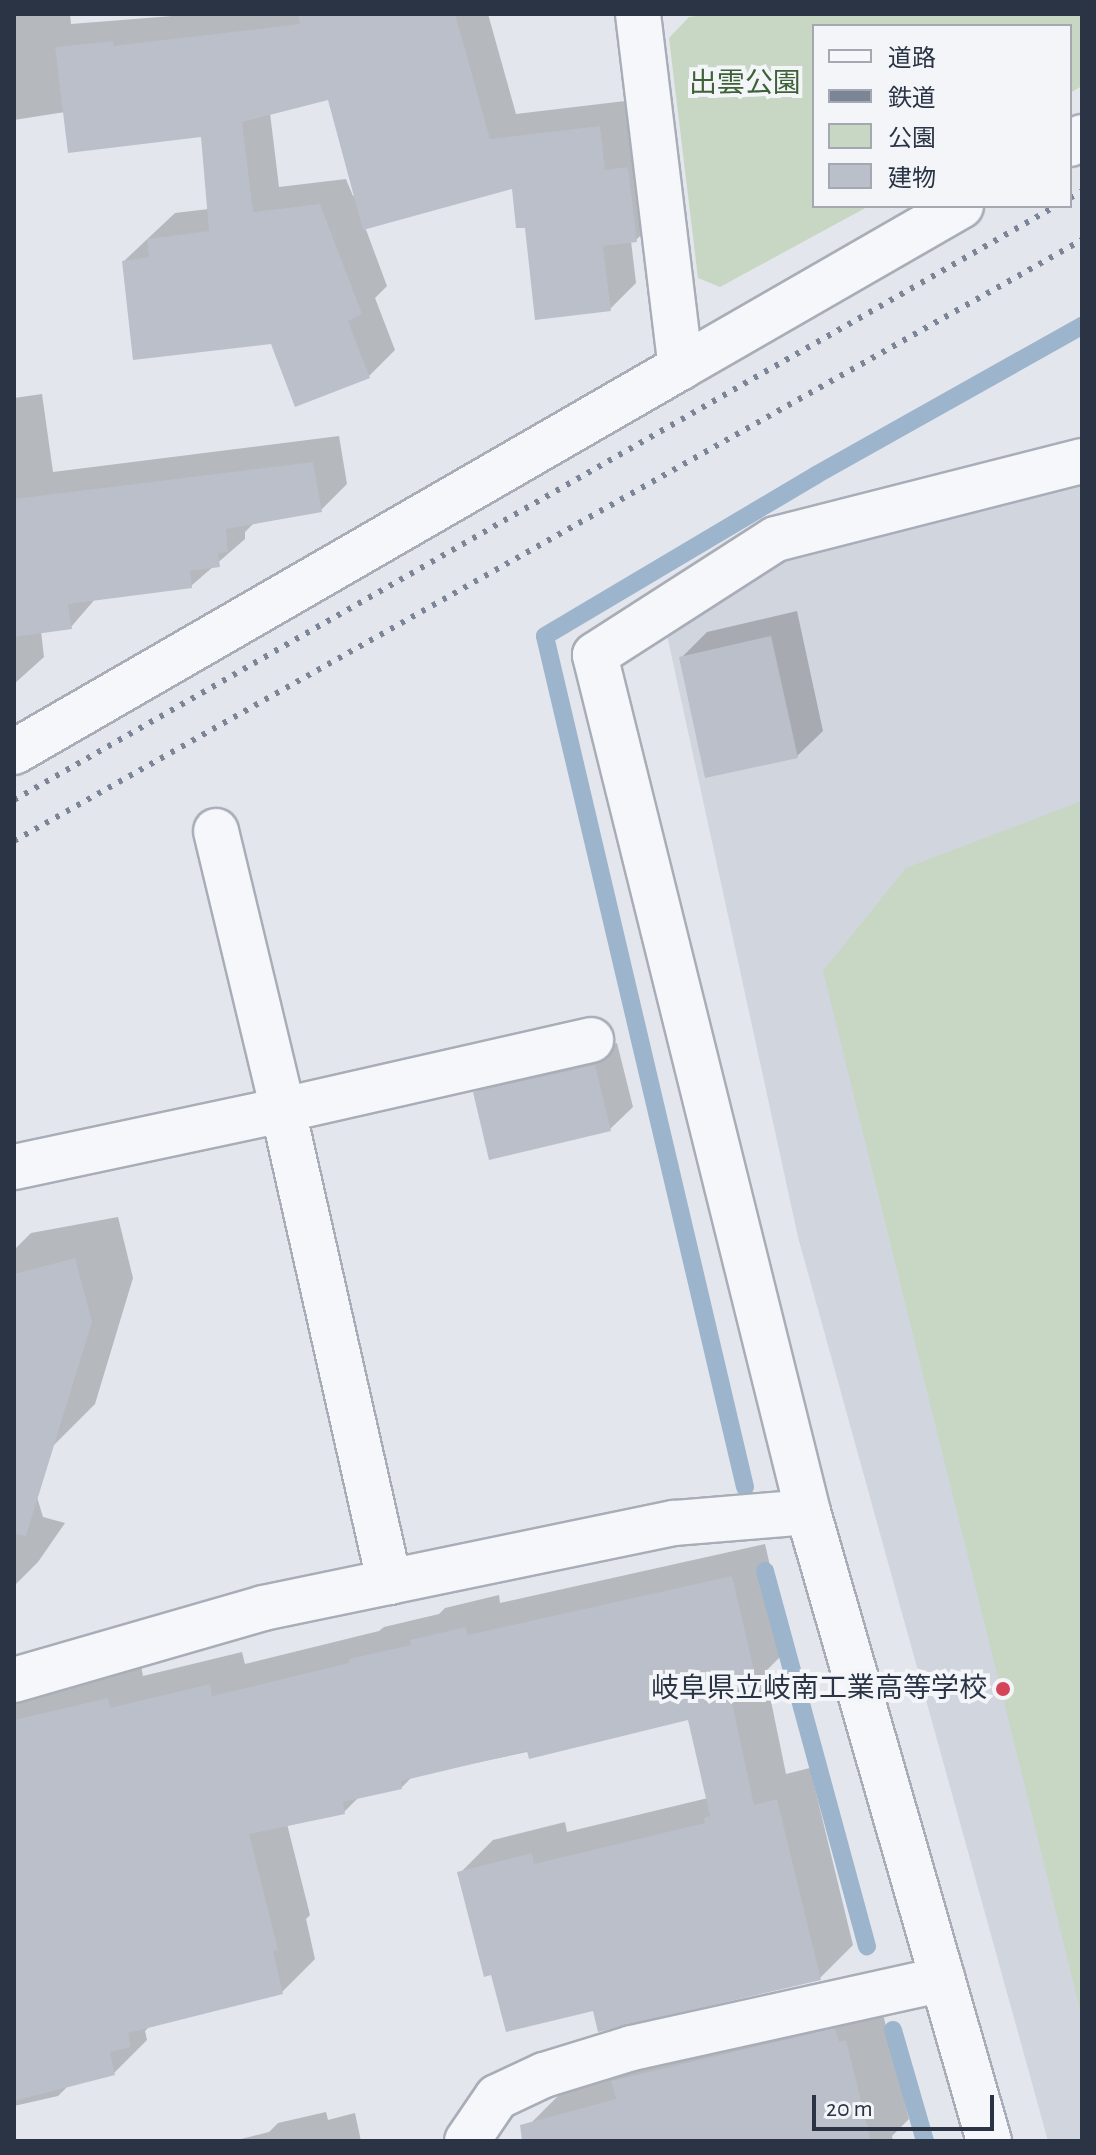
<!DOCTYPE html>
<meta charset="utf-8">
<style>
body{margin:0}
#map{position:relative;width:1096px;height:2155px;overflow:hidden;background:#e3e6ec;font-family:"Alegreya Sans","Noto Sans JP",sans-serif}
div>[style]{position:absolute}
.built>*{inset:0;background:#d1d5de}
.green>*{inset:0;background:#c8d6c4}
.shadow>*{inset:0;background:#0003}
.stream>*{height:18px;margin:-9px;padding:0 9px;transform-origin:9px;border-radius:9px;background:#9db4cd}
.building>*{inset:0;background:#babfca}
.roads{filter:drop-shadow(2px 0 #a8adb7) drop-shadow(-2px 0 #a8adb7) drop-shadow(0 2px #a8adb7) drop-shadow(0 -2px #a8adb7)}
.street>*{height:44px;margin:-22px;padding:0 22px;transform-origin:22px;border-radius:22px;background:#f6f7fa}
.rail>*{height:6px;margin-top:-3px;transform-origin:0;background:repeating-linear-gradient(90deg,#7c8596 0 4px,transparent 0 12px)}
.dots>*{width:22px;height:22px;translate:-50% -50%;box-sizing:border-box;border:4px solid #f3f5f9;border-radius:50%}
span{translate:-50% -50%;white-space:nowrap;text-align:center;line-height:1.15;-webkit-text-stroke:8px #f3f5f9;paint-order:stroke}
.park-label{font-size:28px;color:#3e6137}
.poi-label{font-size:28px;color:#2a3445}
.right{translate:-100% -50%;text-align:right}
.frame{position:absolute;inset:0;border:16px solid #2a3445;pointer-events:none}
.legend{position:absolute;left:812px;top:24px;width:260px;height:184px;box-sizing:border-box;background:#f3f5f9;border:2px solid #a3a8b1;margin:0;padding:10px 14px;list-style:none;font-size:24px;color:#2a3445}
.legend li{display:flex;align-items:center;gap:16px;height:40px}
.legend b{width:40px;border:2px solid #a3a8b1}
.scale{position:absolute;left:812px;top:2095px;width:182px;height:36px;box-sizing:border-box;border:4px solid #2a3445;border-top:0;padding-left:10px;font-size:24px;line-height:28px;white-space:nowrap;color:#2a3445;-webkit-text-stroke:6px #f3f5f9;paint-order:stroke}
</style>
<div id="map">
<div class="built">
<i style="clip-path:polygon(1082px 483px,1082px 2141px,1048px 2141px,798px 1237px,667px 635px,776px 559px)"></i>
</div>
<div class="green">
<i style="clip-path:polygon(713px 14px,1082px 14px,1082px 86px,1070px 93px,1070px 26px,814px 26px,814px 206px,869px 206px,720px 287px,698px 278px,669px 38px,689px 17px)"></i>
<i style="clip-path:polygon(1082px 801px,1082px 2017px,823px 971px,906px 868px)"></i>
</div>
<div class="shadow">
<i style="clip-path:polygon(evenodd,14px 14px,70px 14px,71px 24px,198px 14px,488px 14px,516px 114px,625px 101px,630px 145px,653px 142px,662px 214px,636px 240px,631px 241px,636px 283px,610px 309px,527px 225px,513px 186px,365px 227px,387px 286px,375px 298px,395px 350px,369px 376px,272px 342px,124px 261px,175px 213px,209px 209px,203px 135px,65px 112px,14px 120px,14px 14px,330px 98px,356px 195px,353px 196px,346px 179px,279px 187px,270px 113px,330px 98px)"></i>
<i style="clip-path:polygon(42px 394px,53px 472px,339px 436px,347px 484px,321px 510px,253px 524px,245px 532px,245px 539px,191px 586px,96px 598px,71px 627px,41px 631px,44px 657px,14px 684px,14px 398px)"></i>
<i style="clip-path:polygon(797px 611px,823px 731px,797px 756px,681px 658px,707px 632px)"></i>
<i style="clip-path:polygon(617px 1043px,633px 1107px,610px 1129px,476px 1093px,498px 1070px)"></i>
<i style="clip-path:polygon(118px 1217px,133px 1278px,95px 1404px,52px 1447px,24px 1454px,43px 1517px,65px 1523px,38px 1562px,14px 1586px,14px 1250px,31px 1233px)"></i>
<i style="clip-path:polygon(765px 1544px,789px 1648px,765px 1672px,786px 1774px,810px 1768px,853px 1945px,820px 1978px,594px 2008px,492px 1973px,460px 1873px,493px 1840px,565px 1822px,567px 1832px,708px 1798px,690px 1718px,413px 1776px,402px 1787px,360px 1796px,344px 1812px,287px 1824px,310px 1915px,306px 1919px,315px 1959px,282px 1992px,150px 2026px,145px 2031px,147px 2040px,114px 2073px,69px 2085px,58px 2096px,14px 2106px,14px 1701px,20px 1695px,141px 1666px,143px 1676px,242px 1652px,245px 1664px,379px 1631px,384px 1627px,439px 1614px,445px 1608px,499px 1595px,500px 1603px)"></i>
<i style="clip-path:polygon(881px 2006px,909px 2119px,892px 2136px,893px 2141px,536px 2141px,531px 2123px,567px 2087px)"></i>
<i style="clip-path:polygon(326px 2112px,328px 2120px,355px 2113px,361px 2141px,233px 2141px,269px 2132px,278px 2123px)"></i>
</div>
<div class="stream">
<i style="left:745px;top:1487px;width:874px;rotate:-103.23deg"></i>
<i style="left:545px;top:636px;width:315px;rotate:-30.7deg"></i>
<i style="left:816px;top:475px;width:305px;rotate:-29.3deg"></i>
<i style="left:765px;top:1571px;width:389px;rotate:74.8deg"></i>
<i style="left:893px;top:2030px;width:116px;rotate:73.9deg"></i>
</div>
<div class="building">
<i style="clip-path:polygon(298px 14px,455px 14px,490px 139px,600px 126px,605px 170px,628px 167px,637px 242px,603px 246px,611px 311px,535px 320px,525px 228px,516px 228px,512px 189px,363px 230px,328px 100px,242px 122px,253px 212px,320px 204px,362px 314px,348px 321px,370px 378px,295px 407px,271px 344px,133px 360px,122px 261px,149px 257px,147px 239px,209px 231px,201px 137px,68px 153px,55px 47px,113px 41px,113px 46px,300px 24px)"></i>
<i style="clip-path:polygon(313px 462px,322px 512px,226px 529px,228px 552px,218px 553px,220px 567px,190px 571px,192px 588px,68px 604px,72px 629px,14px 637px,14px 499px)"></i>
<i style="clip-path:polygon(771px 636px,798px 758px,705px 778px,679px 657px)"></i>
<i style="clip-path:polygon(595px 1065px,611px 1131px,489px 1160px,473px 1092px)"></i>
<i style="clip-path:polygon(75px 1258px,92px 1322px,26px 1536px,14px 1534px,14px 1274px)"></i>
<i style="clip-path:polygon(732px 1576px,757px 1683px,729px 1689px,754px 1805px,777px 1799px,821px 1980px,598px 2032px,593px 2011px,506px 2032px,491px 1975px,484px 1977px,457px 1872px,532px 1853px,534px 1864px,705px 1823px,704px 1818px,710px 1816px,688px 1720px,529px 1759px,527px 1751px,401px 1781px,402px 1789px,343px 1802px,345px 1814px,249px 1834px,278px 1950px,273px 1951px,283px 1994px,128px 2033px,131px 2047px,110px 2052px,115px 2075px,14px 2101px,14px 1720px,108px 1698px,110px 1708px,210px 1684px,212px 1696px,349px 1663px,349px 1659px,411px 1645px,410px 1640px,466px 1627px,468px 1635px)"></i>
<i style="clip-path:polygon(835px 2028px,839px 2042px,846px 2040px,871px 2141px,522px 2141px,520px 2125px,616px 2099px,611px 2081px)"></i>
</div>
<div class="roads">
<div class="street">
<i style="left:638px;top:14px;width:356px;rotate:83.1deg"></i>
<i style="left:681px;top:367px;width:323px;rotate:-29.9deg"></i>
<i style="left:1070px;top:144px;width:14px;rotate:-30deg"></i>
<i style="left:14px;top:752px;width:770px;rotate:-29.99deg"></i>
<i style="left:216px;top:831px;width:287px;rotate:76.5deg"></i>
<i style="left:283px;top:1110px;width:316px;rotate:-12.8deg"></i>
<i style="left:14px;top:1167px;width:275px;rotate:-12deg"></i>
<i style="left:283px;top:1110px;width:484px;rotate:77.3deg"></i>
<i style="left:14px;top:1680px;width:259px;rotate:-16.1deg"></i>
<i style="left:263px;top:1608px;width:420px;rotate:-11.7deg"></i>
<i style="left:674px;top:1523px;width:134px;rotate:-4.7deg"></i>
<i style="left:467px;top:2141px;width:53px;rotate:-55.7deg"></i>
<i style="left:497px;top:2097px;width:52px;rotate:-25.1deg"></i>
<i style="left:544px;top:2075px;width:92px;rotate:-17.1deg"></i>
<i style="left:632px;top:2048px;width:318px;rotate:-12.5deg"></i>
<i style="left:989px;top:2141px;width:655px;rotate:-106.05deg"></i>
<i style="left:808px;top:1512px;width:883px;rotate:-103.96deg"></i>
<i style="left:595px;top:655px;width:215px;rotate:-32.7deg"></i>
<i style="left:776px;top:539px;width:316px;rotate:-14.3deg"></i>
</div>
</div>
<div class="rail">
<i style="left:1070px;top:198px;width:14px;rotate:-30deg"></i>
<i style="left:14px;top:800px;width:1199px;rotate:-29.69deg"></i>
<i style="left:14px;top:841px;width:1225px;rotate:-29.37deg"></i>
</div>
<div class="dots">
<i style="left:1003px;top:1689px;background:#d44559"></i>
</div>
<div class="park-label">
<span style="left:745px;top:84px">出雲公園</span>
</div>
<div class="poi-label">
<span class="right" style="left:987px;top:1689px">岐阜県立岐南工業高等学校</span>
</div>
<div class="frame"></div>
<ul class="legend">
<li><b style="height:10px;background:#f6f7fa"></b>道路</li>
<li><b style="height:10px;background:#7c8596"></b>鉄道</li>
<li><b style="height:22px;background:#c8d6c4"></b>公園</li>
<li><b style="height:22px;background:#babfca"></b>建物</li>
</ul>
<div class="scale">20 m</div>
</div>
